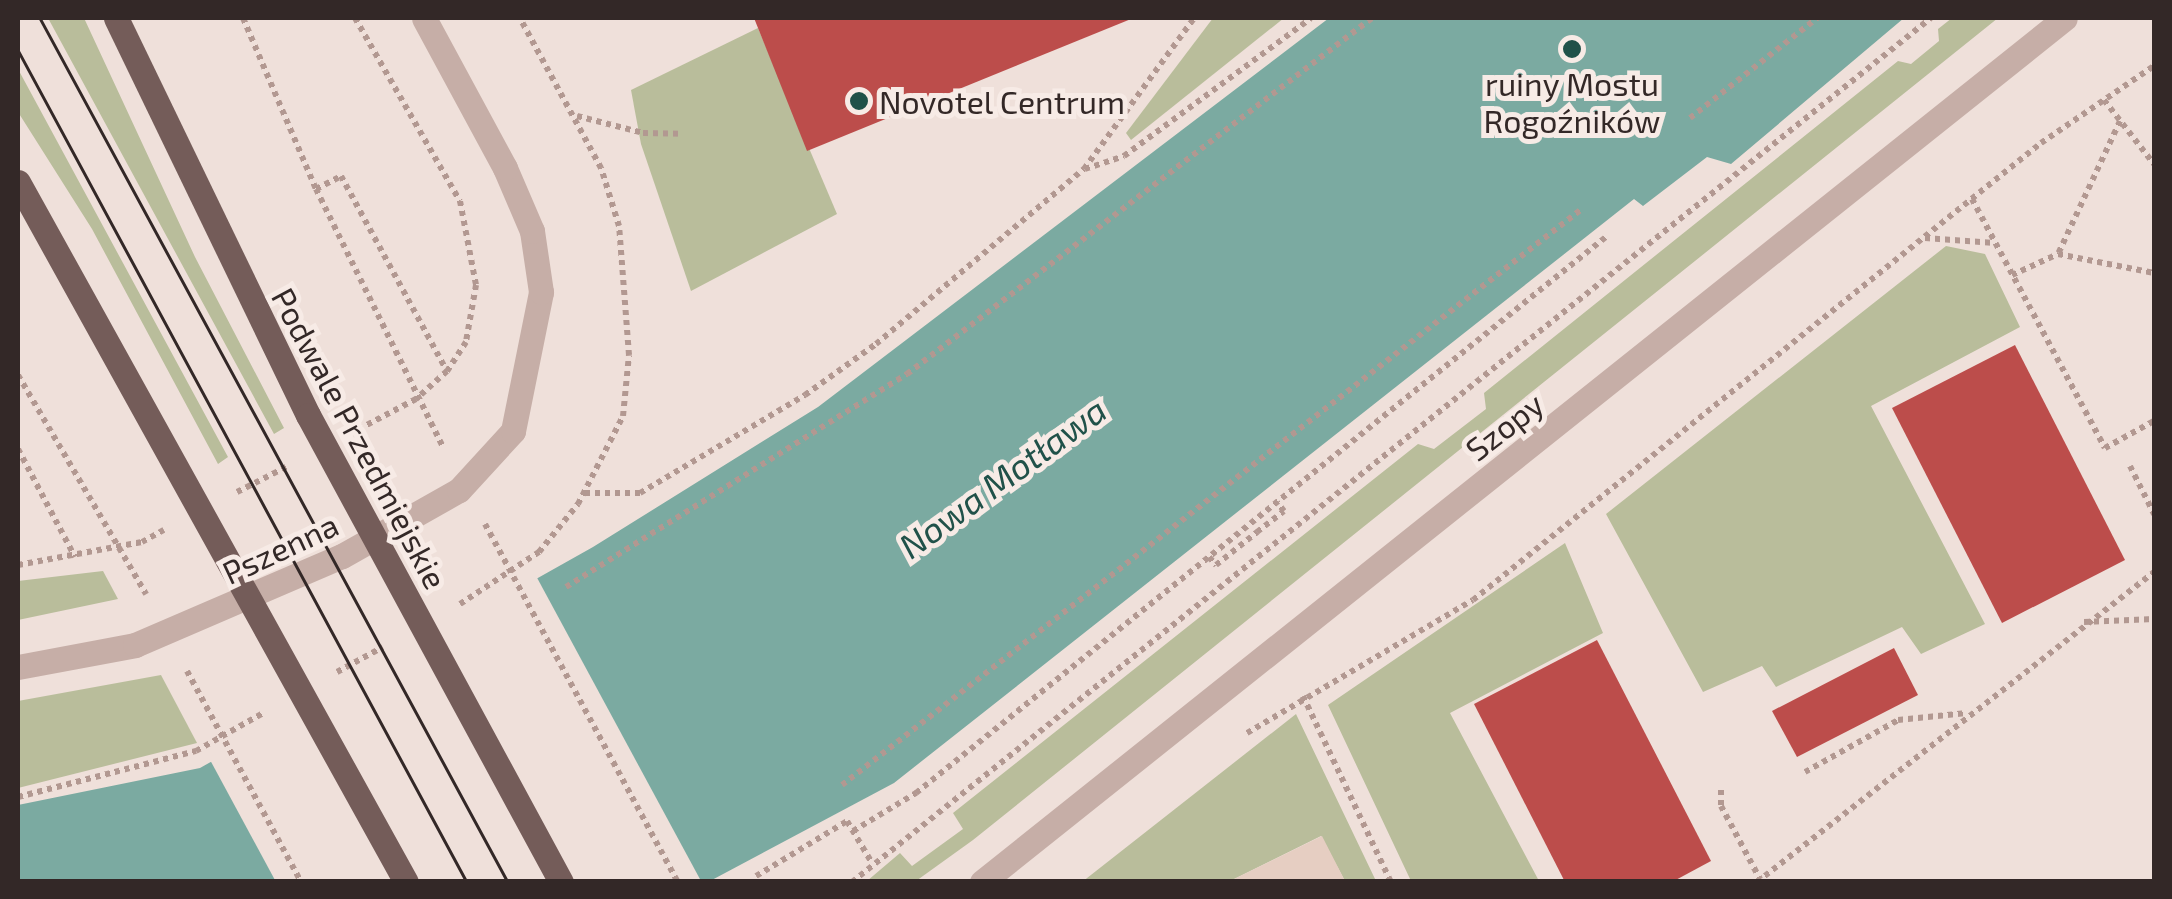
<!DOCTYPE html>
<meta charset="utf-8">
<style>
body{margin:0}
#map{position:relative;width:2172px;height:899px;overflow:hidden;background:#efe0da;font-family:"Exo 2",sans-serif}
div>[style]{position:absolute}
.green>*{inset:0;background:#b9bd9b}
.plaza>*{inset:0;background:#e6cec2}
.water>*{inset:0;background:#7baaa1}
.pier>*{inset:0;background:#efe0da}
.building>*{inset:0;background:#bc4d4b}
.path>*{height:6px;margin-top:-3px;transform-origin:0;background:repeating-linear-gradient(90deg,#b29891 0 5px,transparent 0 10px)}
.minor>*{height:25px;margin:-12.5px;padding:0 12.5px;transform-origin:12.5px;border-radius:12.5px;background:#c6aea7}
.primary>*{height:25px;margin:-12.5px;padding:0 12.5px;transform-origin:12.5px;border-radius:12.5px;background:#745c59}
.tram>*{height:2.5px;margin:-1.25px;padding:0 1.25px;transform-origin:1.25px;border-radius:1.25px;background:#332827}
.dots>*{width:28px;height:28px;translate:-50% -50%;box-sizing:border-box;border:5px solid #f7ebe6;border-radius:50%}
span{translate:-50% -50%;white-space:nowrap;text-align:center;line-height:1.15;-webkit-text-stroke:10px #f7ebe6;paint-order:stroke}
.poi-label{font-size:32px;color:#332827}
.left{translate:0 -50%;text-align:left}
.street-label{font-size:32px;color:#332827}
.water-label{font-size:35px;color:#205149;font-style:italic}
.frame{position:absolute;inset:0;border:20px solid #332827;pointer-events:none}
</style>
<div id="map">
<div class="green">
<i style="clip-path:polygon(48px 18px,84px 18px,195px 257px,284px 428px,274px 434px)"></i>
<i style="clip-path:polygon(1213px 18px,1284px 18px,1131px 140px,1126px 133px)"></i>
<i style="clip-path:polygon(1952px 18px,1998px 18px,973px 840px,916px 881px,867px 881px,900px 853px,912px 866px,963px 829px,953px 813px,1418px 444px,1434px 449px,1486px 409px,1484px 393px,1898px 61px,1911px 64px,1939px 41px,1938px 29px)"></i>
<i style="clip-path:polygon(758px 28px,837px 214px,691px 291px,641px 144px,631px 90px)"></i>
<i style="clip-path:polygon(18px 69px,228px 457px,218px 464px,92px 229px,18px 112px)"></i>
<i style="clip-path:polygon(1946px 246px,1985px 254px,2020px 327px,1871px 406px,1985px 624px,1921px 654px,1902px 627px,1776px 687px,1762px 666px,1703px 692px,1606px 514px)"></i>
<i style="clip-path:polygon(1565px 543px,1603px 633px,1450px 713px,1539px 881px,1411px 881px,1328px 705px)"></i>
<i style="clip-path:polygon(103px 571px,118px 599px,18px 620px,18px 581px)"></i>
<i style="clip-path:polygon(161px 675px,197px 743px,18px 788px,18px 701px)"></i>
<i style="clip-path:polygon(1296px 714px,1376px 881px,1345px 881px,1321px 836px,1230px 881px,1082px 882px)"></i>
</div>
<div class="plaza">
<i style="clip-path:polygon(1322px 836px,1345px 881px,1230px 881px)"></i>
</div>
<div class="water">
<i style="clip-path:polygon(1329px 18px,1904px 18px,1731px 164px,1707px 157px,1643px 206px,1634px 199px,894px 783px,710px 881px,18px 882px,18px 805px,200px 768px,593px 547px,818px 407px)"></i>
</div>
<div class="pier">
<i style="clip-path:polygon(535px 574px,701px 881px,276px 882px,209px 758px)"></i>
</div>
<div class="building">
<i style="clip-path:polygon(754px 18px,1131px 18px,1131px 19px,807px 151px)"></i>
<i style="clip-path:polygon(2015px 345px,2125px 560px,2002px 623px,1892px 408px)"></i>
<i style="clip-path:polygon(1597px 640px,1711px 861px,1672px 882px,1565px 882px,1474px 704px)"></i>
<i style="clip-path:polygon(1894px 648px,1918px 695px,1797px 757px,1772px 711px)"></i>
</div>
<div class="path">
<i style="left:243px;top:18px;width:186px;rotate:66.9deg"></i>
<i style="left:316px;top:189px;width:288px;rotate:63.8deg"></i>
<i style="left:355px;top:18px;width:211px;rotate:60.2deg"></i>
<i style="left:460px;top:201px;width:86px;rotate:79.2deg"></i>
<i style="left:476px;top:285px;width:58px;rotate:100deg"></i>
<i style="left:466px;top:342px;width:35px;rotate:123deg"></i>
<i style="left:447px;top:371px;width:42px;rotate:137.9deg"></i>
<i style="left:416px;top:399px;width:62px;rotate:152.2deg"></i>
<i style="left:2104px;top:100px;width:81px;rotate:52deg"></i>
<i style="left:577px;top:116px;width:68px;rotate:14.4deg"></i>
<i style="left:643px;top:133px;width:39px;rotate:1deg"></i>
<i style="left:1690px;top:118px;width:162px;rotate:-38.2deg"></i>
<i style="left:2120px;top:121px;width:147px;rotate:115deg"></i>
<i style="left:2058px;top:254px;width:98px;rotate:11.2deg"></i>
<i style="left:1085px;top:169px;width:41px;rotate:-18.4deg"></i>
<i style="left:1124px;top:156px;width:232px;rotate:-36.4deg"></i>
<i style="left:316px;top:189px;width:28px;rotate:-27deg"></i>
<i style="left:341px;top:176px;width:222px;rotate:61.5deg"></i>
<i style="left:1972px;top:199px;width:282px;rotate:61.9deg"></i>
<i style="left:2105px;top:448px;width:56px;rotate:-28.9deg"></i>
<i style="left:1925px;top:238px;width:70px;rotate:4.1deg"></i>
<i style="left:2012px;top:275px;width:51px;rotate:-24.5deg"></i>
<i style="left:18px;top:375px;width:254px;rotate:59.7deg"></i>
<i style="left:18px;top:449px;width:122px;rotate:62.2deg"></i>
<i style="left:2130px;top:466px;width:54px;rotate:63.4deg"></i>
<i style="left:237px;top:492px;width:57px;rotate:-27deg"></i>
<i style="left:585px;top:493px;width:55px"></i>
<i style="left:640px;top:493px;width:192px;rotate:-30.7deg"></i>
<i style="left:805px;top:395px;width:87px;rotate:-35.7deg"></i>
<i style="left:876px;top:344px;width:272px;rotate:-40.1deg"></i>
<i style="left:1084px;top:169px;width:187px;rotate:-53.9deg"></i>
<i style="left:485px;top:524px;width:407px;rotate:61.7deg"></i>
<i style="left:1209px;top:557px;width:11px;rotate:49deg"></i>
<i style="left:1216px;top:565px;width:53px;rotate:-38.8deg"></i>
<i style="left:1257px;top:532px;width:34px;rotate:-38deg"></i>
<i style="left:1284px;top:511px;width:11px;rotate:-128deg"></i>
<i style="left:18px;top:565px;width:126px;rotate:-10.5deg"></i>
<i style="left:142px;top:542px;width:25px;rotate:-29deg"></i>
<i style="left:566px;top:587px;width:402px;rotate:-32deg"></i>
<i style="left:907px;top:374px;width:586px;rotate:-37.44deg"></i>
<i style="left:460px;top:604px;width:95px;rotate:-33.4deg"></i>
<i style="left:539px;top:552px;width:62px;rotate:-50.9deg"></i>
<i style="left:578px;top:504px;width:99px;rotate:-62.9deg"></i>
<i style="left:623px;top:416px;width:61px;rotate:-84.4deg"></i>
<i style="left:629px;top:355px;width:129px;rotate:-94.4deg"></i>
<i style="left:619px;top:226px;width:61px;rotate:-107.2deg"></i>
<i style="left:601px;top:168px;width:170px;rotate:-118.4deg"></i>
<i style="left:2084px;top:622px;width:70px;rotate:-2.5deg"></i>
<i style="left:187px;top:671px;width:240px;rotate:61.6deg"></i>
<i style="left:337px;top:672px;width:52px;rotate:-28.5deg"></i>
<i style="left:1303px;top:696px;width:206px;rotate:64.7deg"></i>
<i style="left:1247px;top:733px;width:262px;rotate:-30.5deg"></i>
<i style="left:1473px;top:600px;width:729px;rotate:-38.82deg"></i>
<i style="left:2041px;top:143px;width:137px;rotate:-34.3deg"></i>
<i style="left:1805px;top:772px;width:107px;rotate:-29.2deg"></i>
<i style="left:1898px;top:720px;width:69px;rotate:-5.8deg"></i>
<i style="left:842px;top:785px;width:939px;rotate:-37.91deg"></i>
<i style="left:1721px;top:790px;width:16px;rotate:90deg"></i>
<i style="left:1721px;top:806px;width:83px;rotate:61.9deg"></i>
<i style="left:18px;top:797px;width:184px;rotate:-14.5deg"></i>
<i style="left:196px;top:751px;width:79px;rotate:-29.5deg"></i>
<i style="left:853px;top:831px;width:74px;rotate:-31.1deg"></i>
<i style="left:916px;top:793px;width:888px;rotate:-38.87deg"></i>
<i style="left:756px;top:876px;width:106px;rotate:-31.1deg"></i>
<i style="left:847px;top:821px;width:49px;rotate:59.2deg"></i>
<i style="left:852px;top:882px;width:1382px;rotate:-38.69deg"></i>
<i style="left:1757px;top:882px;width:504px;rotate:-37.98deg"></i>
</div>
<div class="minor">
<i style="left:18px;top:667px;width:119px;rotate:-10.6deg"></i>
<i style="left:135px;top:645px;width:225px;rotate:-23.3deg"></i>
<i style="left:342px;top:556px;width:134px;rotate:-29.4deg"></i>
<i style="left:459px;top:490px;width:80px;rotate:-47.5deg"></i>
<i style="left:513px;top:431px;width:142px;rotate:-78.6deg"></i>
<i style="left:541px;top:292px;width:62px;rotate:-98.4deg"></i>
<i style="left:532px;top:231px;width:69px;rotate:-113.2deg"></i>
<i style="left:505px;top:168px;width:170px;rotate:-118.4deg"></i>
<i style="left:982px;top:882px;width:1385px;rotate:-38.58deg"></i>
</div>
<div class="primary">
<i style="left:116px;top:18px;width:441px;rotate:64.2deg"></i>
<i style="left:308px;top:415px;width:531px;rotate:61.55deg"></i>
<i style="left:18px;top:182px;width:800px;rotate:61deg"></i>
</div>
<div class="tram">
<i style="left:40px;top:18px;width:983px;rotate:61.56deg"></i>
<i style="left:18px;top:50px;width:945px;rotate:61.65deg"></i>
</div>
<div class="dots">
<i style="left:1572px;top:49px;background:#205149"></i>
<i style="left:859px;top:101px;background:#205149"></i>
</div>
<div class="poi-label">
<span style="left:1572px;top:102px">ruiny Mostu<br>Rogoźników</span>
<span class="left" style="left:879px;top:101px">Novotel Centrum</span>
</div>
<div class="street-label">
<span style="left:1504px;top:426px;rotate:-38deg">Szopy</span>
<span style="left:360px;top:438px;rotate:62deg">Podwale Przedmiejskie</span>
<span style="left:280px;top:548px;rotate:-25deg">Pszenna</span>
</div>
<div class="water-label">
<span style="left:1002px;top:477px;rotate:-36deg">Nowa Motława</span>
</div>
<div class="frame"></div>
</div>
